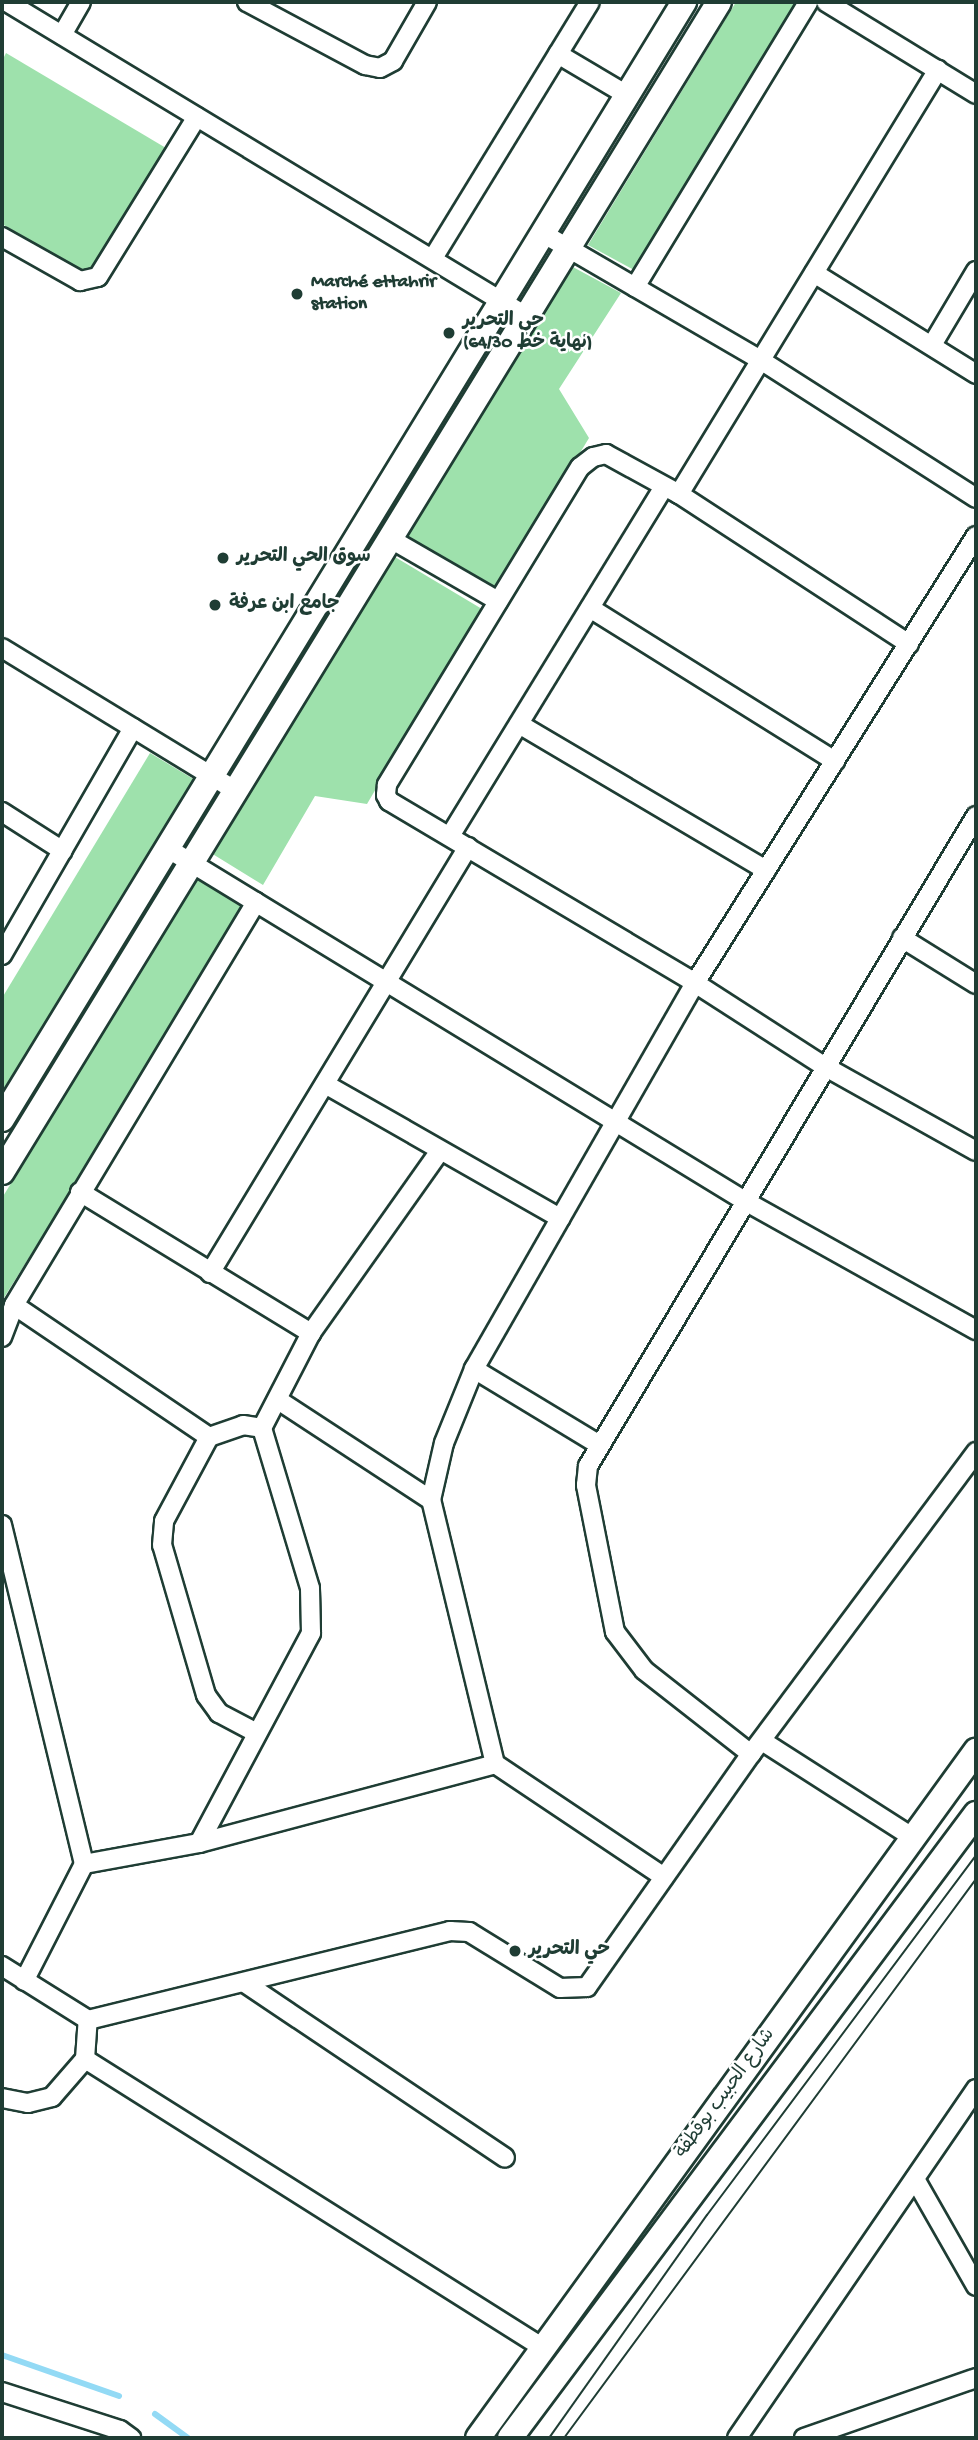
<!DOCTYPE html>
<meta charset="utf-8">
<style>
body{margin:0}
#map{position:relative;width:978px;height:2440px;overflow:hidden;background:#fff;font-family:"Gochi Hand","Playpen Sans Arabic",sans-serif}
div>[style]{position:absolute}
.green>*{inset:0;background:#9ee1ac}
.stream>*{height:6px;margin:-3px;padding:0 3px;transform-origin:3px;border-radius:3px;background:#93daf5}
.roads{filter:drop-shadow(2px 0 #1f3d34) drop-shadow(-2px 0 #1f3d34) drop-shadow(0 2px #1f3d34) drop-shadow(0 -2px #1f3d34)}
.street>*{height:18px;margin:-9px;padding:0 9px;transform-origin:9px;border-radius:9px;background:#fff}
.secondary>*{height:24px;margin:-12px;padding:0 12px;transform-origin:12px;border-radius:12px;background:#fff}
.tram>*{height:2px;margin:-1px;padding:0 1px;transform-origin:1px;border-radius:1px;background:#1f3d34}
.dots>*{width:19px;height:19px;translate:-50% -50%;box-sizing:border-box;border:4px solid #fff;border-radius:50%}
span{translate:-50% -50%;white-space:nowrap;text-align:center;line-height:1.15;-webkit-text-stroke:5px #fff;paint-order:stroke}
.poi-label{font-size:19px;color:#1f3d34;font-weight:700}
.left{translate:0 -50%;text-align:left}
.street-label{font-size:19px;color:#1f3d34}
.frame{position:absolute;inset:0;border:4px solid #1f3d34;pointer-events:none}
</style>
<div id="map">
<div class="green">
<i style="clip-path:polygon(736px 2px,801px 2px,634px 270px,588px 245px)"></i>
<i style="clip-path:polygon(6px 53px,166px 148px,91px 276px,2px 224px,2px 61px)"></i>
<i style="clip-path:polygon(571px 266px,621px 293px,559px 389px,589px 438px,497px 590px,405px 535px)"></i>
<i style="clip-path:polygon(395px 557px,482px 609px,367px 804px,315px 796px,263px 885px,211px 853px)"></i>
<i style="clip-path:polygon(150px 753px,195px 780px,2px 1101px,2px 998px)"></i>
<i style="clip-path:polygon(199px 877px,249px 904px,2px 1301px,2px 1198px)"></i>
</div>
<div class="stream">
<i style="left:2px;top:2355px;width:124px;rotate:19.3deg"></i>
<i style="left:155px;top:2414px;width:41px;rotate:36deg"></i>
</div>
<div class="roads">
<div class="street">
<i style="left:7px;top:2px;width:604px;rotate:31.19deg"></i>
<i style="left:247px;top:2px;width:134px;rotate:28.1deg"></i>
<i style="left:365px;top:65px;width:15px;rotate:11deg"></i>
<i style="left:380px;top:68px;width:15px;rotate:-28deg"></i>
<i style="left:393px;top:61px;width:68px;rotate:-60deg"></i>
<i style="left:826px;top:2px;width:176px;rotate:31.5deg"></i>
<i style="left:62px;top:35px;width:38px;rotate:-60deg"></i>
<i style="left:558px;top:54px;width:80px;rotate:30.7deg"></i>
<i style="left:544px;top:234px;width:252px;rotate:30.2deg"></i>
<i style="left:762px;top:361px;width:254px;rotate:32.6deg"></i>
<i style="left:2px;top:237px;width:90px;rotate:29.4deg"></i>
<i style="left:80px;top:281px;width:18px;rotate:-13deg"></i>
<i style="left:98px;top:277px;width:188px;rotate:-58.3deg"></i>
<i style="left:433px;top:258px;width:300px;rotate:-58.5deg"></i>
<i style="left:814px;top:273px;width:191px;rotate:31.9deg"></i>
<i style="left:635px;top:287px;width:333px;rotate:-58.7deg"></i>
<i style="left:932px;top:345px;width:86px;rotate:-59.3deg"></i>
<i style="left:679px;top:494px;width:497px;rotate:-58.6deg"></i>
<i style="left:389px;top:538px;width:126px;rotate:30deg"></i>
<i style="left:590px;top:608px;width:289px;rotate:32deg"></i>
<i style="left:909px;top:644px;width:275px;rotate:-146.9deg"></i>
<i style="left:679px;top:494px;width:83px;rotate:-151.3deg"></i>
<i style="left:606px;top:454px;width:13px;rotate:167deg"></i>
<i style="left:593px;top:457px;width:16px;rotate:142deg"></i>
<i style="left:580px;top:467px;width:372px;rotate:121.3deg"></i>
<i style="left:387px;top:785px;width:10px;rotate:96deg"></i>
<i style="left:386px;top:795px;width:7px;rotate:63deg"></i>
<i style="left:389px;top:801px;width:356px;rotate:30.7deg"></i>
<i style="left:695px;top:983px;width:153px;rotate:32.8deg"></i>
<i style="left:824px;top:1066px;width:174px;rotate:29.2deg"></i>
<i style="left:2px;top:648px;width:274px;rotate:31.4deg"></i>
<i style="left:519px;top:724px;width:287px;rotate:30.6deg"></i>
<i style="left:2px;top:812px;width:72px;rotate:32.6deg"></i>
<i style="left:450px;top:836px;width:409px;rotate:-58.5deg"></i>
<i style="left:167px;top:848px;width:677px;rotate:31.41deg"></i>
<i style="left:745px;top:1201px;width:265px;rotate:29.2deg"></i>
<i style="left:902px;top:938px;width:87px;rotate:31.9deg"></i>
<i style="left:2px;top:955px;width:262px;rotate:-60deg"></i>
<i style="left:325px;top:1084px;width:271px;rotate:29.7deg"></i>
<i style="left:80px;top:1192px;width:271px;rotate:31.4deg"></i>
<i style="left:210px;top:1273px;width:498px;rotate:-58.8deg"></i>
<i style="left:14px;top:1305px;width:235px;rotate:34.1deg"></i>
<i style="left:2px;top:1337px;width:34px;rotate:-69deg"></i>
<i style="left:14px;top:1305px;width:470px;rotate:-59deg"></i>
<i style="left:474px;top:1369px;width:145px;rotate:31.2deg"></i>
<i style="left:278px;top:1400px;width:183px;rotate:33.2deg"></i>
<i style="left:2px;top:1525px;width:349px;rotate:76.4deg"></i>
<i style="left:84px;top:1864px;width:131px;rotate:117.1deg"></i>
<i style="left:255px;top:1732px;width:41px;rotate:-152.2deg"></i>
<i style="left:219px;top:1713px;width:22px;rotate:-126deg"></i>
<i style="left:206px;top:1695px;width:156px;rotate:-106.3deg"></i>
<i style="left:162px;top:1545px;width:24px;rotate:-85deg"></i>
<i style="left:164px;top:1521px;width:95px;rotate:-61.8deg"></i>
<i style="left:209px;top:1437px;width:36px;rotate:-19deg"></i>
<i style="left:243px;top:1425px;width:19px;rotate:9deg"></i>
<i style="left:762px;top:1741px;width:178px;rotate:32.6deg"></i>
<i style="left:751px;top:1754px;width:136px;rotate:-141.9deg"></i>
<i style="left:644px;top:1670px;width:48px;rotate:-127.3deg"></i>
<i style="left:615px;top:1632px;width:150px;rotate:-101.2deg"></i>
<i style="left:586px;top:1485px;width:19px;rotate:-84deg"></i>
<i style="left:588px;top:1466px;width:757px;rotate:-59.17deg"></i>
<i style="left:199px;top:1843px;width:238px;rotate:-61.9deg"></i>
<i style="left:311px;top:1633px;width:45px;rotate:-91.3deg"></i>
<i style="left:310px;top:1588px;width:167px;rotate:-106.7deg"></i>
<i style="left:262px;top:1428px;width:107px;rotate:-62.7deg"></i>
<i style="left:311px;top:1333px;width:222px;rotate:-54.7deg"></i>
<i style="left:84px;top:1864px;width:117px;rotate:-10.3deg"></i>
<i style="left:199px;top:1843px;width:306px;rotate:-14.9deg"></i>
<i style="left:664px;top:1877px;width:203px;rotate:-146.2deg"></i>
<i style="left:495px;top:1764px;width:272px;rotate:-103.6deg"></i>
<i style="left:431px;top:1500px;width:58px;rotate:-77.2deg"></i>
<i style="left:444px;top:1443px;width:80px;rotate:-67.9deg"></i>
<i style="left:474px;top:1369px;width:445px;rotate:-60.2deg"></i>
<i style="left:695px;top:983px;width:528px;rotate:-57.85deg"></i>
<i style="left:2px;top:1966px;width:102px;rotate:32.1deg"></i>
<i style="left:88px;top:2020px;width:373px;rotate:-13.8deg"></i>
<i style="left:450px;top:1931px;width:19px;rotate:3deg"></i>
<i style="left:469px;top:1932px;width:107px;rotate:31.6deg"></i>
<i style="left:560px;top:1988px;width:27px;rotate:-2deg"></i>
<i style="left:587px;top:1987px;width:285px;rotate:-54.9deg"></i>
<i style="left:751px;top:1754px;width:377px;rotate:-53.3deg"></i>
<i style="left:245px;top:1983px;width:313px;rotate:33.9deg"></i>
<i style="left:85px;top:2059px;width:544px;rotate:32.23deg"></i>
<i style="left:2px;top:2098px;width:26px;rotate:11deg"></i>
<i style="left:28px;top:2103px;width:25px;rotate:-14deg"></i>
<i style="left:52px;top:2097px;width:50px;rotate:-49deg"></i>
<i style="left:85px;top:2059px;width:39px;rotate:-86deg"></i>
<i style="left:915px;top:2179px;width:123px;rotate:60.3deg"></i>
<i style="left:2px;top:2392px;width:124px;rotate:17.9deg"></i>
<i style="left:120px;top:2430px;width:14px;rotate:36deg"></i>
<i style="left:737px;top:2438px;width:423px;rotate:-55.6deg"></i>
<i style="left:804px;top:2438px;width:182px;rotate:-19.2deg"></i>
</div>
<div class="secondary">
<i style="left:2px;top:1119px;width:1309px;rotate:-58.59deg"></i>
<i style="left:2px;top:1172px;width:1372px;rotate:-58.5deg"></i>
<i style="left:478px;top:2438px;width:849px;rotate:-54.06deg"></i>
<i style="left:510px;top:2438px;width:779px;rotate:-53.25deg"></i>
</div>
</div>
<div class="tram">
<i style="left:549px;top:2438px;width:273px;rotate:-54.7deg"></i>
<i style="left:707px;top:2215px;width:449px;rotate:-53.2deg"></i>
<i style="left:564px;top:2438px;width:694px;rotate:-53.61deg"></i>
</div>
<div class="dots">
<i style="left:297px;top:294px;background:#1f3d34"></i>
<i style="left:449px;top:333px;background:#1f3d34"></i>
<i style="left:223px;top:558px;background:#1f3d34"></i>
<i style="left:215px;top:605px;background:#1f3d34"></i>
<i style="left:515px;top:1951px;background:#1f3d34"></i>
</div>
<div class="poi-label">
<span class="left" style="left:311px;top:294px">Marché ettahrir<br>station</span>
<span class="left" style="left:463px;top:333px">حي التحرير<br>(نهاية خط 64/30)</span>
<span class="left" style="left:237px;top:558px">سوق الحي التحرير</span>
<span class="left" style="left:229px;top:605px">جامع ابن عرفة</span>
<span class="left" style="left:529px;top:1951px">حي التحرير</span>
</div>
<div class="street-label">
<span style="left:726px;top:2094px;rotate:-54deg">شارع الحبيب بوقطفة</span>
</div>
<div class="frame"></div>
</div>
